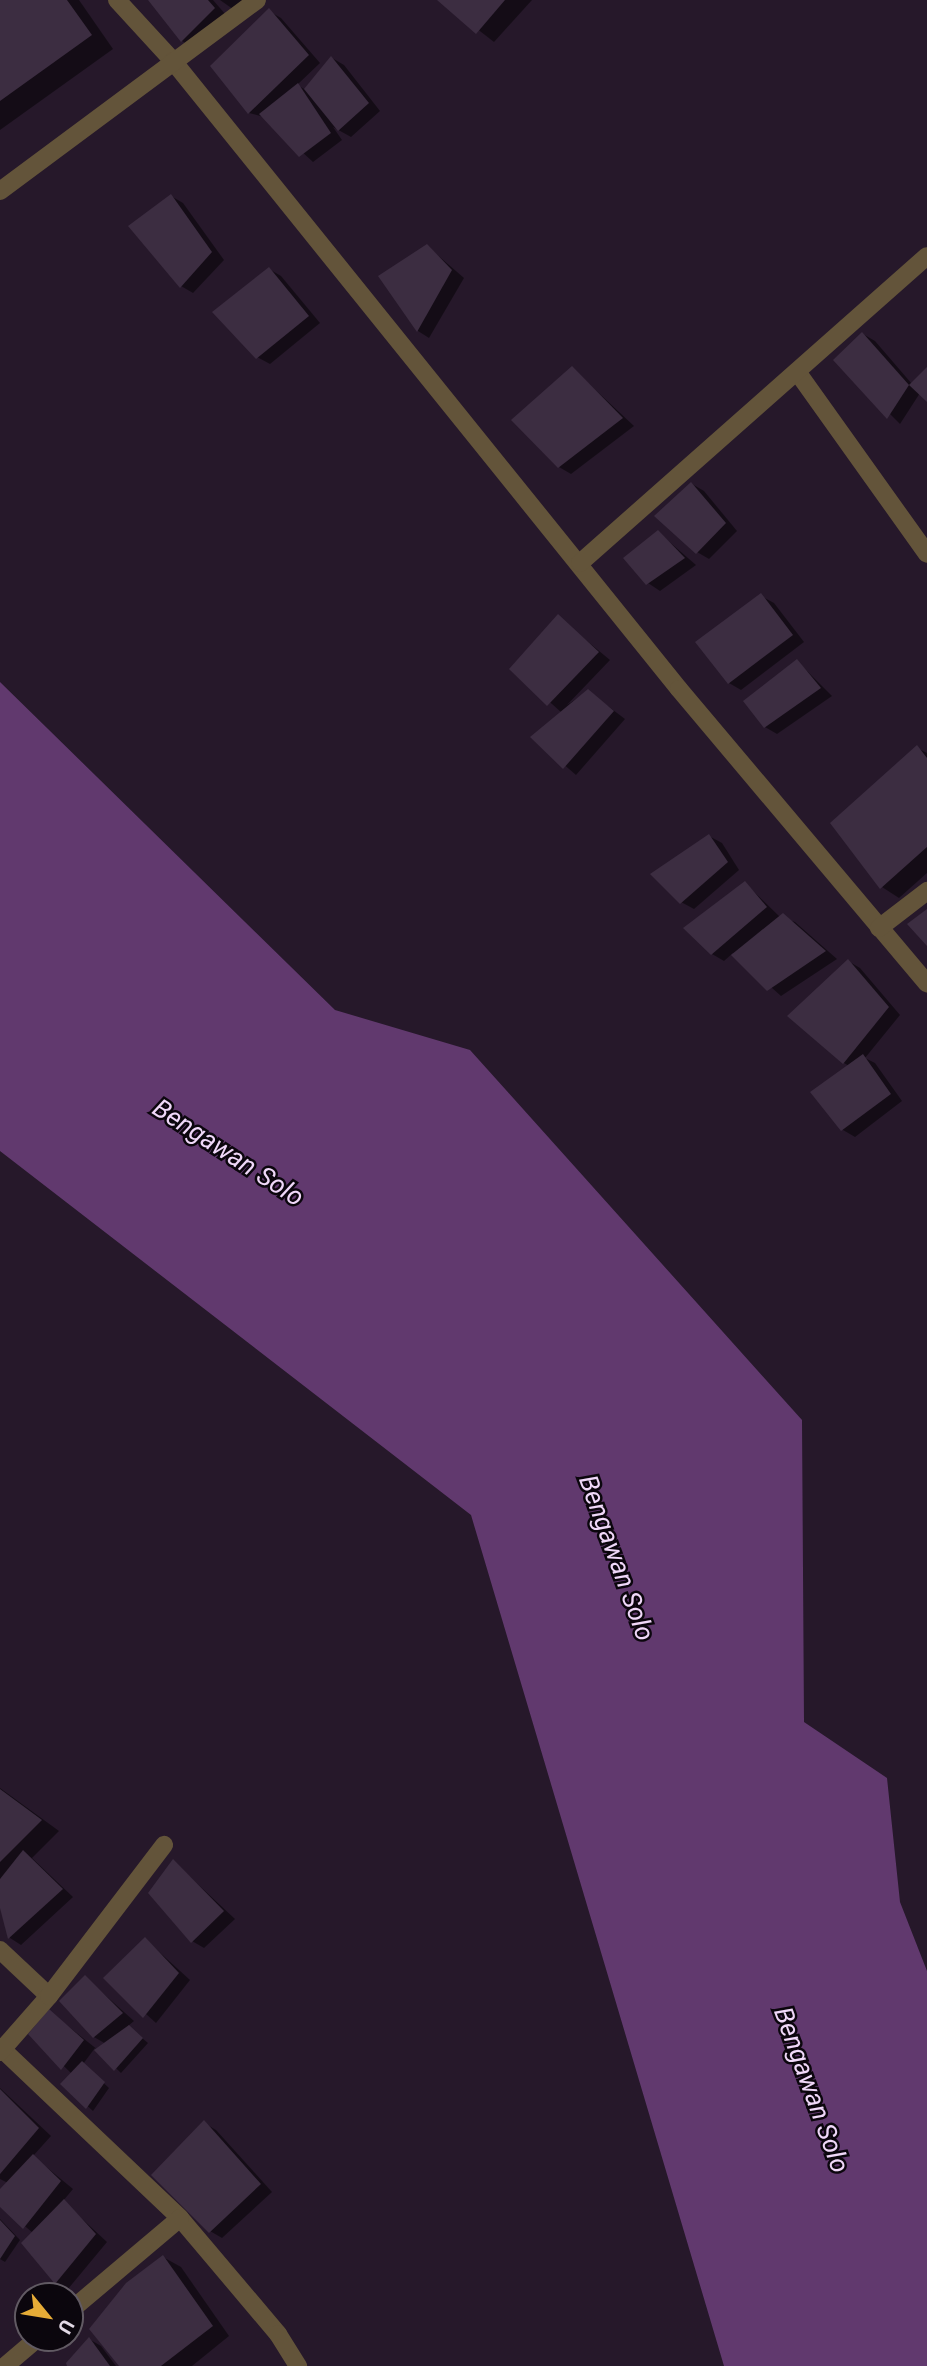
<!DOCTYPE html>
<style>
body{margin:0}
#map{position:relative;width:927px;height:2366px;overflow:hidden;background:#26182a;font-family:Roboto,sans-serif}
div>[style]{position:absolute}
.water>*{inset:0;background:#61396e}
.shadow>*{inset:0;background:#0007}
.building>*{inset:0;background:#3c2d41}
.minor>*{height:18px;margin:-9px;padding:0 9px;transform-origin:9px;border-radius:9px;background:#63543a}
span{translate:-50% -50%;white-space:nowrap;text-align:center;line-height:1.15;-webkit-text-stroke:5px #0b060d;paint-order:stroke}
.water-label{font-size:26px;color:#f0d8f9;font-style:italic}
.north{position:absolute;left:14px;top:2282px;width:70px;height:70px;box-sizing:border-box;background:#0b060d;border:2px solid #615a63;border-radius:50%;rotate:120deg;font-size:19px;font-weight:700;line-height:28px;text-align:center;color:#e2d8e5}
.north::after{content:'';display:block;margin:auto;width:24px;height:32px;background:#e7ac37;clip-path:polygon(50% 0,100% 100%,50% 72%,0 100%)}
</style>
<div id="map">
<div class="water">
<i style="clip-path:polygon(0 682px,335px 1010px,470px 1050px,802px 1420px,804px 1722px,887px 1778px,900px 1902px,927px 1971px,927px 2366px,724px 2366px,471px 1515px,0 1151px)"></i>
</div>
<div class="shadow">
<i style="clip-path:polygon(0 0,79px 0,113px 49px,0 130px)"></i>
<i style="clip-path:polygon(150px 0,213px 0,226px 15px,194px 48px,182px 41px)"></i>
<i style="clip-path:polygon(220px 0,251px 0,237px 12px)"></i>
<i style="clip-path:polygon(440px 0,532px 0,494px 42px)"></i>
<i style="clip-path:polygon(269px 11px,281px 18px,320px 63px,297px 85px,306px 90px,332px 58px,344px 65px,380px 111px,351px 137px,333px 127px,342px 140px,313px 162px,264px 117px,249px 113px)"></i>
<i style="clip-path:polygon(171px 196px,183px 203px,224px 260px,193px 293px,181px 286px)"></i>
<i style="clip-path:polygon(427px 246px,464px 278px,429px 338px,418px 331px,381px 276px)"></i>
<i style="clip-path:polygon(269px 269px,281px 276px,320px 323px,270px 364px,257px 357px)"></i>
<i style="clip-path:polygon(863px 334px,875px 341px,912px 384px,927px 369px,927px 400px,920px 393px,900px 424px,836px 360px)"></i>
<i style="clip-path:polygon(572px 368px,634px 426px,571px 474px,559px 467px)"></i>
<i style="clip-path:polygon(692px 484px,704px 491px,737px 531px,709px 559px,697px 552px)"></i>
<i style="clip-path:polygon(658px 532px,696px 565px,660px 591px,648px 583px)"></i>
<i style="clip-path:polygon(761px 596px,774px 603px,804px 642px,741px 690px,729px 683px)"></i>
<i style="clip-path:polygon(558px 617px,610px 660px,567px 705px,588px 691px,625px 719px,576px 775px,532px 737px,562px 713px,512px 668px)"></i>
<i style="clip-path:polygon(797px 661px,832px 696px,777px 734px,765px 727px)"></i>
<i style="clip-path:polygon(917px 748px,927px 753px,927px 873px,899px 898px,882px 887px)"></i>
<i style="clip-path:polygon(709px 836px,722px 843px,739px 870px,694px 909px,681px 902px)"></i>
<i style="clip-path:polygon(745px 883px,780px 917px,795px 922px,837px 959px,781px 996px,733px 953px,724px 961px,712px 954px)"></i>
<i style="clip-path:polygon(848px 961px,860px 968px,900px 1015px,865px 1058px,875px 1063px,902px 1101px,855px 1137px,843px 1130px,813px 1093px,849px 1066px,844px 1063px)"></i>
<i style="clip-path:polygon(0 1788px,59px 1831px,32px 1858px,73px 1897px,21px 1945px,10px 1938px,7px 1914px,0 1905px)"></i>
<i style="clip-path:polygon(173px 1861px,235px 1919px,204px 1948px,192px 1941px)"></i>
<i style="clip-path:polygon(145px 1939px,190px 1980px,156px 2023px,106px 1978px)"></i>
<i style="clip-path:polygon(85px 1977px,134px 2021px,128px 2026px,148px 2043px,121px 2073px,95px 2048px,83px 2064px,109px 2088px,93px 2111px,63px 2084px,72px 2074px,31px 2034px,49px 2011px,98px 2050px,106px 2044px,94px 2037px)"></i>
<i style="clip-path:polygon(0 2088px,51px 2136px,33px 2156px,73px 2189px,63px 2201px,107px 2242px,68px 2289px,56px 2282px,33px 2233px,0 2205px,0 2191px,8px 2183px,0 2179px)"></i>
<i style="clip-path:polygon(204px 2123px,216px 2130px,272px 2192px,222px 2238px,210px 2231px)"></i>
<i style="clip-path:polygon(0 2219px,20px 2240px,5px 2262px,0 2259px)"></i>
<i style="clip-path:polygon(163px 2257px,181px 2267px,229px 2336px,192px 2366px,121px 2366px)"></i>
<i style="clip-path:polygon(89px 2339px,101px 2346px,116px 2366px,69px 2366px)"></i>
</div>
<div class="building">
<i style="clip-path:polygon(0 0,67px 0,92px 35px,0 101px)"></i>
<i style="clip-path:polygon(148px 0,208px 0,215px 8px,181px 42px)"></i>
<i style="clip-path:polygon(437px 0,505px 0,476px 34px)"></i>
<i style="clip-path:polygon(269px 8px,309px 55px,248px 114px,210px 66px)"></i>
<i style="clip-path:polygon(331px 56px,369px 103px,338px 131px,304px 89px)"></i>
<i style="clip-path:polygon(298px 83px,331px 133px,299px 157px,259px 114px)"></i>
<i style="clip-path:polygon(171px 194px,212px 252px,180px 288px,128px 226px)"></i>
<i style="clip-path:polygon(427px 244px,452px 270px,417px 332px,378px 276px)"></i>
<i style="clip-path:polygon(269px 267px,309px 316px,256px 359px,212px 312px)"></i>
<i style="clip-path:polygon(862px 332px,909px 385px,887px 419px,833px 360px)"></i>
<i style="clip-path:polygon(572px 366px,623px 418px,558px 468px,511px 420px)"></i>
<i style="clip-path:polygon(927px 367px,927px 402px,909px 385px)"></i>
<i style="clip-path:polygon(691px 482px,726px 523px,696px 554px,654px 516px)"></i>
<i style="clip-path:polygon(658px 530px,685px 558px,646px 585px,623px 558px)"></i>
<i style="clip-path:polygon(761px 593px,793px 635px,728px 684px,695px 642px)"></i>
<i style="clip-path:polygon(558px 614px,599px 652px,547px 706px,509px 669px)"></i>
<i style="clip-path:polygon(797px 659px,821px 688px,764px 728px,743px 701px)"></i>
<i style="clip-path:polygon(588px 689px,614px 711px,563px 769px,530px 737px)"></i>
<i style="clip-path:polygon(917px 745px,927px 758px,927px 847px,880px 889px,830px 823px)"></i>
<i style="clip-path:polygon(709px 834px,728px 862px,680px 904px,650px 874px)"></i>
<i style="clip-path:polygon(745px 881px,767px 907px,711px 955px,683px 928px)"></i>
<i style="clip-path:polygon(927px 909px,927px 946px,907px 924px)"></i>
<i style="clip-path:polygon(783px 913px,826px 951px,767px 991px,731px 955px)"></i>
<i style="clip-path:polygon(848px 959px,889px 1007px,843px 1064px,787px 1016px)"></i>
<i style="clip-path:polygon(863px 1054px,891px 1094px,841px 1131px,810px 1092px)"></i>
<i style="clip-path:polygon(0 1789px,42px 1820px,0 1862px)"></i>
<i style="clip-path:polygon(23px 1850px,63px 1889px,8px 1939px,0 1908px,0 1879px)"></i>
<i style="clip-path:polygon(173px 1859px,224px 1911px,191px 1943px,148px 1893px)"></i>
<i style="clip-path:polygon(145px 1937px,179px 1973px,143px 2018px,103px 1978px)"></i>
<i style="clip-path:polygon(85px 1975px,123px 2013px,93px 2038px,59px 2001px)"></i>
<i style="clip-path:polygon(49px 2009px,84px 2040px,61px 2070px,28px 2034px)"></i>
<i style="clip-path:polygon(129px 2025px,143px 2038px,114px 2071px,94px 2050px)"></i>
<i style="clip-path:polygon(82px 2061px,105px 2082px,86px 2109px,60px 2084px)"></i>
<i style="clip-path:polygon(0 2089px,39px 2128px,0 2174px)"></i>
<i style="clip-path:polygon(204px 2120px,261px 2184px,209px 2233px,151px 2175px)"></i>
<i style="clip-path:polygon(33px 2154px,61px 2181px,23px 2229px,0 2207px,0 2189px)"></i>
<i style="clip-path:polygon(64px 2199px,96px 2234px,55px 2284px,21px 2243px)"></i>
<i style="clip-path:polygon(0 2220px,15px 2236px,0 2259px)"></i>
<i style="clip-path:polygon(163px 2255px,213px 2326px,161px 2366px,119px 2366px,89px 2329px,126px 2283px)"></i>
<i style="clip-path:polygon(89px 2337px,110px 2366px,67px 2366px,66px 2363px)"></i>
</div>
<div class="minor">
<i style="left:117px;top:0;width:83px;rotate:47.4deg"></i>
<i style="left:173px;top:61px;width:806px;rotate:51.14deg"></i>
<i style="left:679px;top:689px;width:385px;rotate:49.9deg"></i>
<i style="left:0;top:191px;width:320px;rotate:-36.6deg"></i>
<i style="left:798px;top:373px;width:222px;rotate:54.5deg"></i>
<i style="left:580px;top:563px;width:463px;rotate:-41.5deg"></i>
<i style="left:879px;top:928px;width:61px;rotate:-37.6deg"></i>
<i style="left:0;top:1950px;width:67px;rotate:43.2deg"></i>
<i style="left:2px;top:2049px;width:245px;rotate:43.5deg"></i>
<i style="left:180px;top:2218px;width:152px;rotate:49.8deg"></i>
<i style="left:278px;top:2334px;width:38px;rotate:58deg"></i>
<i style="left:0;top:2052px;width:74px;rotate:-48.8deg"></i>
<i style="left:49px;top:1996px;width:190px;rotate:-52.7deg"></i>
<i style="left:70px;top:2311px;width:144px;rotate:-40.2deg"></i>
<i style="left:5px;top:2366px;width:43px;rotate:-40.3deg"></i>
</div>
<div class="water-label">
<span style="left:228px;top:1153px;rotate:33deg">Bengawan Solo</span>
<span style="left:616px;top:1558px;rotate:70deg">Bengawan Solo</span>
<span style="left:811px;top:2090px;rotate:70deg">Bengawan Solo</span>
</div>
<div class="north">U</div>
</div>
